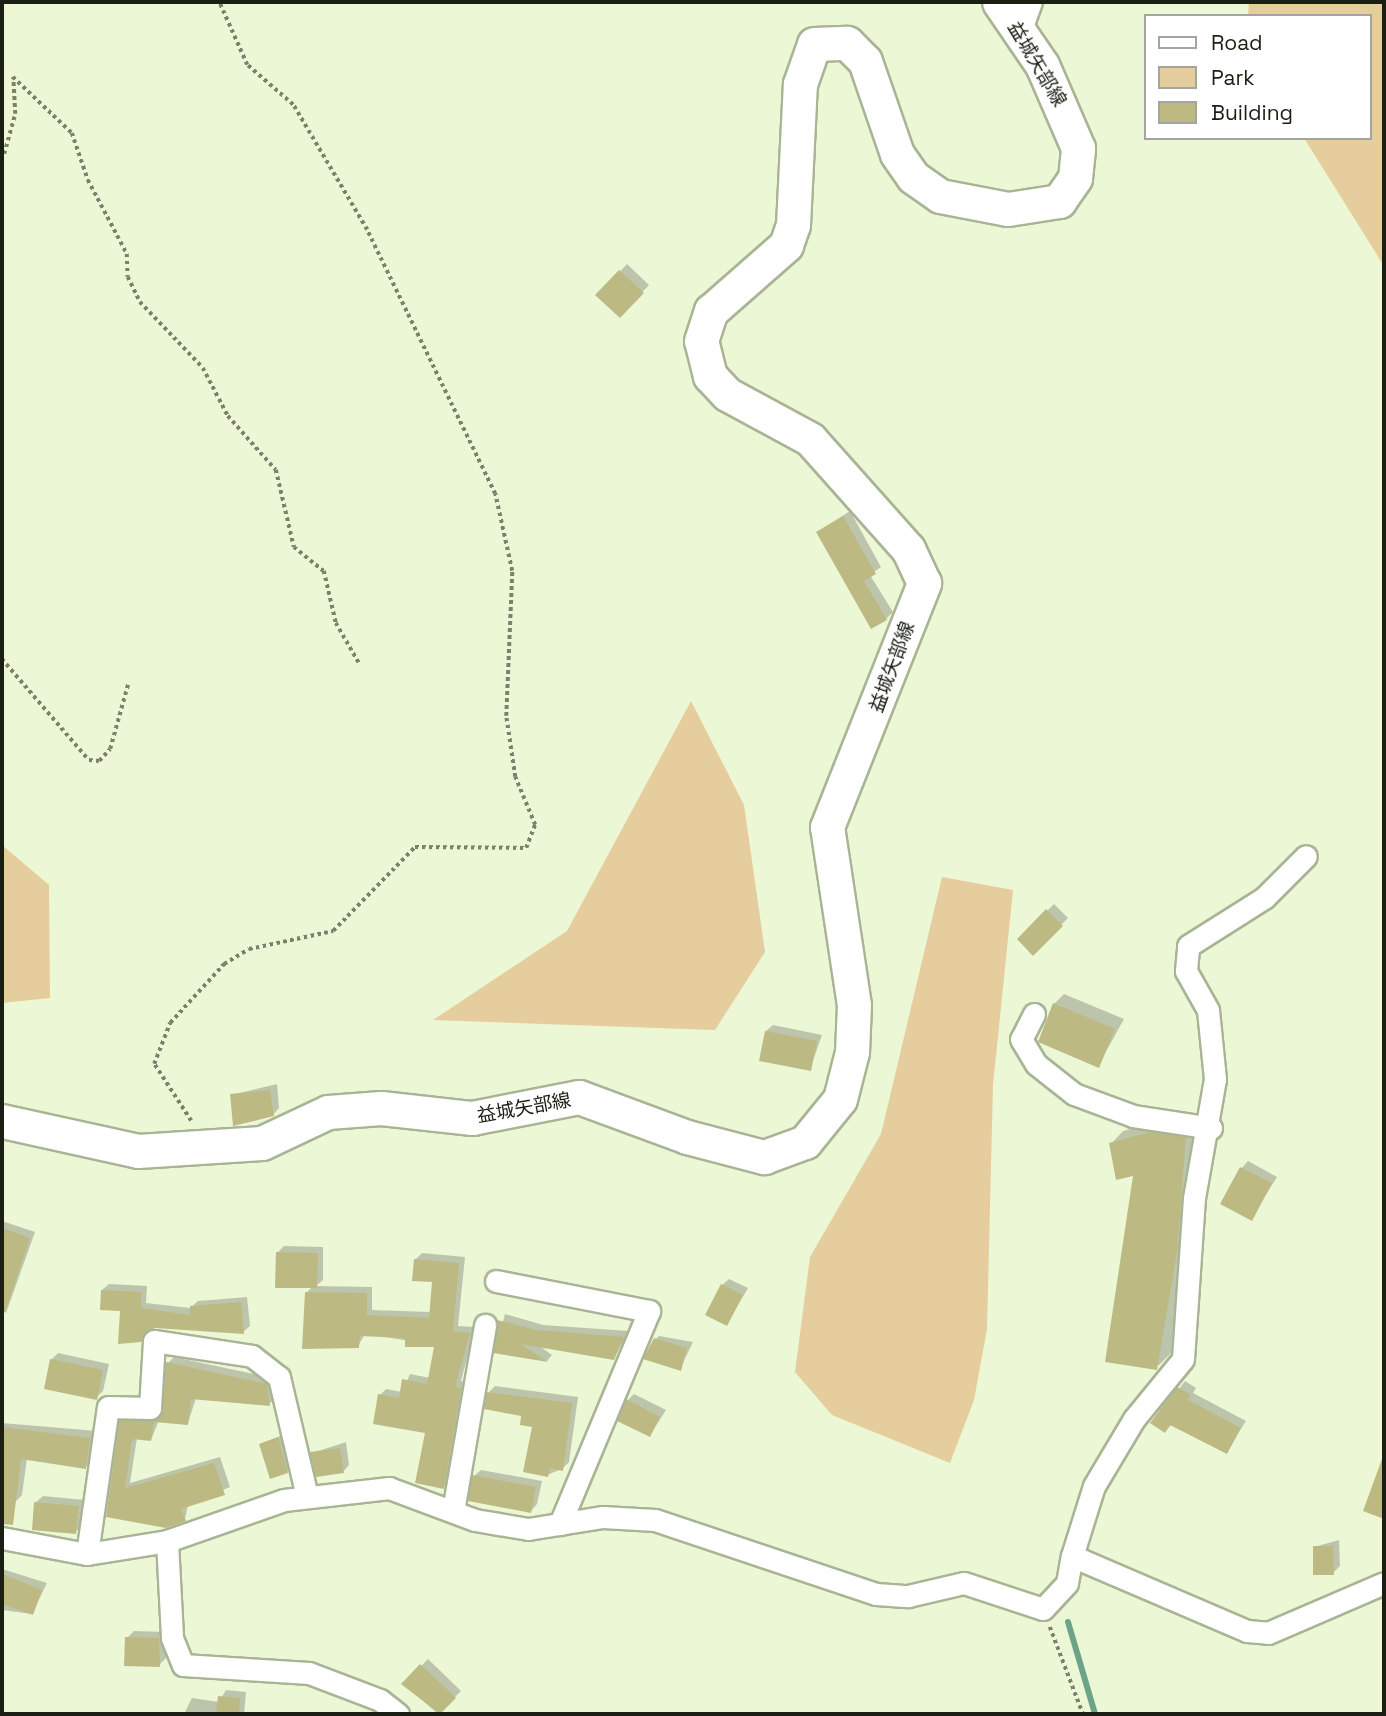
<!DOCTYPE html>
<meta charset="utf-8">
<style>
body{margin:0}
#map{position:relative;width:1386px;height:1716px;overflow:hidden;background:#ecf7d6;font-family:"Space Grotesk","Noto Sans JP",sans-serif}
div>[style]{position:absolute}
.green>*{inset:0;background:#e5cd9d}
.shadow>*{inset:0;background:#0003}
.stream>*{height:6px;margin:-3px;padding:0 3px;transform-origin:3px;border-radius:3px;background:#6da386}
.building>*{inset:0;background:#bdb983}
.path>*{height:3.5px;margin-top:-1.75px;transform-origin:0;background:repeating-linear-gradient(90deg,#7a816c 0 3.5px,transparent 0 7px)}
.roads{filter:drop-shadow(2px 0 #a9b495) drop-shadow(-2px 0 #a9b495) drop-shadow(0 2px #a9b495) drop-shadow(0 -2px #a9b495)}
.street>*{height:21px;margin:-10.5px;padding:0 10.5px;transform-origin:10.5px;border-radius:10.5px;background:#fff}
.primary>*{height:33px;margin:-16.5px;padding:0 16.5px;transform-origin:16.5px;border-radius:16.5px;background:#fff}
span{translate:-50% -50%;white-space:nowrap;text-align:center;line-height:1.15;-webkit-text-stroke:7px #fff;paint-order:stroke}
.street-label{font-size:19px;color:#1b1f13}
.frame{position:absolute;inset:0;border:4px solid #1b1f13;pointer-events:none}
.legend{position:absolute;left:1144px;top:14px;width:228px;height:126px;box-sizing:border-box;background:#fff;border:2px solid #a4a5a1;margin:0;padding:9px 12px;list-style:none;font-size:21px;color:#1b1f13}
.legend li{display:flex;align-items:center;gap:14px;height:35px}
.legend b{width:35px;border:2px solid #a4a5a1}
</style>
<div id="map">
<div class="green">
<i style="clip-path:polygon(1249px 2px,1384px 2px,1384px 266px,1304px 138px,1370px 138px,1370px 16px,1248px 16px)"></i>
<i style="clip-path:polygon(691px 701px,744px 805px,765px 952px,715px 1030px,433px 1020px,567px 931px)"></i>
<i style="clip-path:polygon(2px 845px,49px 885px,50px 998px,2px 1003px)"></i>
<i style="clip-path:polygon(942px 877px,1013px 890px,993px 1085px,987px 1329px,974px 1400px,950px 1463px,832px 1415px,795px 1372px,810px 1257px,881px 1134px)"></i>
</div>
<div class="shadow">
<i style="clip-path:polygon(627px 264px,649px 285px,620px 316px,598px 295px)"></i>
<i style="clip-path:polygon(850px 511px,881px 567px,870px 575px,893px 612px,886px 619px,818px 532px)"></i>
<i style="clip-path:polygon(1054px 904px,1068px 918px,1033px 953px,1019px 939px)"></i>
<i style="clip-path:polygon(1064px 994px,1124px 1019px,1098px 1066px,1054px 1004px)"></i>
<i style="clip-path:polygon(773px 1025px,822px 1035px,810px 1069px,766px 1031px)"></i>
<i style="clip-path:polygon(277px 1084px,279px 1108px,273px 1115px,231px 1095px)"></i>
<i style="clip-path:polygon(1164px 1120px,1197px 1125px,1172px 1352px,1159px 1365px,1107px 1360px,1135px 1174px,1111px 1144px,1123px 1131px)"></i>
<i style="clip-path:polygon(1248px 1161px,1277px 1177px,1251px 1219px,1242px 1168px)"></i>
<i style="clip-path:polygon(2px 1221px,35px 1232px,6px 1313px,2px 1311px)"></i>
<i style="clip-path:polygon(284px 1246px,323px 1247px,323px 1280px,316px 1286px,372px 1287px,372px 1310px,431px 1312px,434px 1281px,415px 1260px,422px 1253px,465px 1257px,458px 1326px,475px 1327px,461px 1381px,466px 1382px,449px 1481px,443px 1487px,427px 1432px,380px 1395px,386px 1389px,402px 1392px,410px 1374px,430px 1378px,436px 1345px,365px 1334px,358px 1346px,307px 1292px,313px 1286px,277px 1253px)"></i>
<i style="clip-path:polygon(729px 1279px,748px 1288px,727px 1324px,722px 1285px)"></i>
<i style="clip-path:polygon(109px 1284px,147px 1286px,146px 1303px,190px 1308px,198px 1301px,247px 1297px,250px 1326px,243px 1332px,155px 1326px,122px 1309px,102px 1290px)"></i>
<i style="clip-path:polygon(505px 1314px,543px 1325px,629px 1331px,614px 1358px,538px 1345px,552px 1355px,547px 1361px,495px 1352px)"></i>
<i style="clip-path:polygon(659px 1336px,693px 1342px,680px 1369px,652px 1343px)"></i>
<i style="clip-path:polygon(58px 1353px,109px 1364px,103px 1391px,96px 1398px,51px 1360px)"></i>
<i style="clip-path:polygon(174px 1357px,272px 1378px,276px 1398px,269px 1404px,196px 1398px,188px 1423px,159px 1420px,151px 1440px,137px 1438px,130px 1483px,220px 1457px,230px 1487px,188px 1505px,185px 1519px,107px 1516px,121px 1421px,163px 1411px,168px 1363px)"></i>
<i style="clip-path:polygon(1185px 1381px,1196px 1388px,1193px 1393px,1246px 1421px,1226px 1452px,1172px 1424px,1165px 1431px,1153px 1423px)"></i>
<i style="clip-path:polygon(495px 1386px,578px 1397px,569px 1462px,562px 1469px,547px 1475px,534px 1425px,488px 1393px)"></i>
<i style="clip-path:polygon(634px 1394px,666px 1410px,650px 1435px,628px 1400px)"></i>
<i style="clip-path:polygon(2px 1423px,97px 1431px,93px 1460px,85px 1467px,27px 1458px,22px 1495px,15px 1502px,2px 1501px)"></i>
<i style="clip-path:polygon(285px 1434px,294px 1465px,287px 1472px,261px 1444px)"></i>
<i style="clip-path:polygon(346px 1442px,349px 1465px,343px 1472px,312px 1453px)"></i>
<i style="clip-path:polygon(481px 1470px,542px 1481px,537px 1504px,531px 1511px,474px 1476px)"></i>
<i style="clip-path:polygon(43px 1496px,85px 1500px,82px 1526px,75px 1532px,36px 1502px)"></i>
<i style="clip-path:polygon(1339px 1540px,1340px 1566px,1333px 1573px,1314px 1547px)"></i>
<i style="clip-path:polygon(2px 1569px,47px 1583px,32px 1614px,2px 1610px)"></i>
<i style="clip-path:polygon(134px 1631px,165px 1632px,166px 1658px,159px 1665px,127px 1638px)"></i>
<i style="clip-path:polygon(428px 1659px,461px 1691px,438px 1714px,404px 1684px)"></i>
<i style="clip-path:polygon(226px 1690px,246px 1692px,244px 1714px,184px 1714px,192px 1698px,219px 1702px)"></i>
</div>
<div class="stream">
<i style="left:1068px;top:1622px;width:96px;rotate:73.6deg"></i>
</div>
<div class="building">
<i style="clip-path:polygon(619px 270px,644px 293px,620px 318px,595px 295px)"></i>
<i style="clip-path:polygon(843px 516px,876px 574px,864px 581px,887px 620px,871px 629px,816px 532px)"></i>
<i style="clip-path:polygon(1046px 909px,1063px 926px,1033px 956px,1017px 939px)"></i>
<i style="clip-path:polygon(1053px 1003px,1115px 1029px,1099px 1068px,1038px 1042px)"></i>
<i style="clip-path:polygon(765px 1031px,817px 1041px,811px 1071px,759px 1061px)"></i>
<i style="clip-path:polygon(270px 1090px,274px 1116px,233px 1126px,230px 1094px)"></i>
<i style="clip-path:polygon(1150px 1132px,1186px 1137px,1177px 1252px,1157px 1370px,1105px 1362px,1133px 1176px,1116px 1180px,1109px 1143px)"></i>
<i style="clip-path:polygon(1240px 1167px,1272px 1183px,1252px 1221px,1220px 1204px)"></i>
<i style="clip-path:polygon(2px 1228px,30px 1238px,5px 1312px,2px 1311px)"></i>
<i style="clip-path:polygon(276px 1252px,318px 1253px,317px 1288px,275px 1288px)"></i>
<i style="clip-path:polygon(414px 1259px,459px 1263px,453px 1332px,470px 1333px,455px 1387px,461px 1388px,444px 1489px,415px 1483px,425px 1433px,373px 1424px,378px 1394px,399px 1398px,402px 1379px,427px 1384px,434px 1347px,405px 1347px,405px 1338px,360px 1336px,359px 1348px,302px 1349px,305px 1292px,367px 1293px,367px 1315px,429px 1318px,432px 1282px,412px 1281px)"></i>
<i style="clip-path:polygon(721px 1284px,743px 1295px,727px 1326px,705px 1315px)"></i>
<i style="clip-path:polygon(101px 1290px,141px 1292px,141px 1308px,190px 1315px,190px 1306px,241px 1302px,244px 1334px,155px 1328px,141px 1342px,118px 1344px,120px 1311px,100px 1310px)"></i>
<i style="clip-path:polygon(497px 1320px,536px 1330px,624px 1337px,614px 1360px,520px 1344px,548px 1362px,493px 1353px)"></i>
<i style="clip-path:polygon(654px 1338px,687px 1348px,681px 1371px,643px 1359px)"></i>
<i style="clip-path:polygon(50px 1359px,103px 1370px,97px 1400px,44px 1389px)"></i>
<i style="clip-path:polygon(166px 1362px,267px 1384px,270px 1406px,191px 1399px,188px 1425px,154px 1422px,151px 1441px,132px 1439px,125px 1488px,214px 1463px,225px 1495px,181px 1509px,186px 1521px,166px 1528px,106px 1517px,119px 1420px,161px 1416px)"></i>
<i style="clip-path:polygon(1177px 1387px,1191px 1395px,1188px 1400px,1241px 1428px,1227px 1454px,1170px 1425px,1165px 1433px,1150px 1423px)"></i>
<i style="clip-path:polygon(487px 1392px,572px 1403px,563px 1471px,550px 1468px,548px 1477px,523px 1472px,532px 1427px,520px 1425px,521px 1416px,484px 1409px)"></i>
<i style="clip-path:polygon(626px 1399px,660px 1417px,650px 1437px,617px 1421px)"></i>
<i style="clip-path:polygon(2px 1427px,90px 1438px,86px 1469px,21px 1459px,13px 1525px,2px 1524px)"></i>
<i style="clip-path:polygon(278px 1437px,288px 1473px,270px 1479px,259px 1444px)"></i>
<i style="clip-path:polygon(340px 1448px,344px 1473px,316px 1477px,310px 1452px)"></i>
<i style="clip-path:polygon(1382px 1459px,1384px 1460px,1384px 1519px,1363px 1511px)"></i>
<i style="clip-path:polygon(472px 1475px,536px 1487px,531px 1513px,468px 1501px)"></i>
<i style="clip-path:polygon(34px 1502px,79px 1506px,76px 1534px,32px 1530px)"></i>
<i style="clip-path:polygon(1313px 1546px,1333px 1546px,1334px 1575px,1313px 1575px)"></i>
<i style="clip-path:polygon(2px 1574px,42px 1590px,33px 1615px,2px 1604px)"></i>
<i style="clip-path:polygon(125px 1637px,159px 1638px,160px 1667px,124px 1666px)"></i>
<i style="clip-path:polygon(420px 1664px,456px 1698px,440px 1714px,401px 1684px)"></i>
<i style="clip-path:polygon(218px 1696px,240px 1698px,239px 1714px,216px 1714px)"></i>
</div>
<div class="path">
<i style="left:13px;top:77px;width:81px;rotate:43.5deg"></i>
<i style="left:72px;top:133px;width:50px;rotate:71.2deg"></i>
<i style="left:88px;top:180px;width:84px;rotate:62.2deg"></i>
<i style="left:127px;top:254px;width:23px;rotate:88deg"></i>
<i style="left:128px;top:277px;width:28px;rotate:64deg"></i>
<i style="left:140px;top:302px;width:91px;rotate:46.3deg"></i>
<i style="left:203px;top:368px;width:54px;rotate:62.5deg"></i>
<i style="left:228px;top:416px;width:72px;rotate:48.4deg"></i>
<i style="left:276px;top:470px;width:79px;rotate:76.8deg"></i>
<i style="left:294px;top:547px;width:38px;rotate:39deg"></i>
<i style="left:324px;top:571px;width:53px;rotate:77deg"></i>
<i style="left:336px;top:623px;width:46px;rotate:60.1deg"></i>
<i style="left:4px;top:154px;width:41px;rotate:-74.6deg"></i>
<i style="left:15px;top:114px;width:37px;rotate:-93deg"></i>
<i style="left:2px;top:659px;width:133px;rotate:49.3deg"></i>
<i style="left:89px;top:760px;width:10px;rotate:6deg"></i>
<i style="left:99px;top:761px;width:16px;rotate:-47deg"></i>
<i style="left:110px;top:749px;width:67px;rotate:-74.5deg"></i>
<i style="left:191px;top:1121px;width:68px;rotate:-123deg"></i>
<i style="left:154px;top:1064px;width:44px;rotate:-68.7deg"></i>
<i style="left:170px;top:1023px;width:80px;rotate:-47.5deg"></i>
<i style="left:224px;top:964px;width:29px;rotate:-31deg"></i>
<i style="left:249px;top:949px;width:86px;rotate:-12.1deg"></i>
<i style="left:333px;top:931px;width:117px;rotate:-45.7deg"></i>
<i style="left:415px;top:847px;width:111px;rotate:0.5deg"></i>
<i style="left:526px;top:848px;width:25px;rotate:-69deg"></i>
<i style="left:535px;top:825px;width:52px;rotate:-112.6deg"></i>
<i style="left:515px;top:777px;width:62px;rotate:-98.4deg"></i>
<i style="left:506px;top:716px;width:145px;rotate:-87.6deg"></i>
<i style="left:512px;top:571px;width:79px;rotate:-102.4deg"></i>
<i style="left:495px;top:494px;width:293px;rotate:-115.9deg"></i>
<i style="left:367px;top:230px;width:145px;rotate:-120.6deg"></i>
<i style="left:293px;top:105px;width:61px;rotate:-139deg"></i>
<i style="left:247px;top:65px;width:69px;rotate:-114deg"></i>
<i style="left:1050px;top:1627px;width:93px;rotate:69.2deg"></i>
</div>
<div class="roads">
<div class="street">
<i style="left:1020px;top:32px;width:32px;rotate:-70deg"></i>
<i style="left:1034px;top:1014px;width:28px;rotate:117deg"></i>
<i style="left:1021px;top:1039px;width:29px;rotate:59deg"></i>
<i style="left:1036px;top:1064px;width:48px;rotate:38.3deg"></i>
<i style="left:1074px;top:1094px;width:63px;rotate:20.4deg"></i>
<i style="left:1133px;top:1116px;width:79px;rotate:8.7deg"></i>
<i style="left:496px;top:1281px;width:156px;rotate:11.1deg"></i>
<i style="left:649px;top:1311px;width:231px;rotate:112.7deg"></i>
<i style="left:453px;top:1511px;width:189px;rotate:-80.2deg"></i>
<i style="left:2px;top:1538px;width:86px;rotate:10.7deg"></i>
<i style="left:87px;top:1554px;width:81px;rotate:-9.2deg"></i>
<i style="left:167px;top:1541px;width:124px;rotate:-19.3deg"></i>
<i style="left:284px;top:1500px;width:106px;rotate:-6.5deg"></i>
<i style="left:389px;top:1488px;width:92px;rotate:20.4deg"></i>
<i style="left:475px;top:1520px;width:54px;rotate:9.6deg"></i>
<i style="left:528px;top:1529px;width:76px;rotate:-9.1deg"></i>
<i style="left:603px;top:1517px;width:52px;rotate:3.3deg"></i>
<i style="left:655px;top:1520px;width:233px;rotate:18.5deg"></i>
<i style="left:876px;top:1594px;width:32px;rotate:4deg"></i>
<i style="left:908px;top:1596px;width:57px;rotate:-13.1deg"></i>
<i style="left:964px;top:1583px;width:83px;rotate:18.2deg"></i>
<i style="left:1043px;top:1609px;width:35px;rotate:-47deg"></i>
<i style="left:1067px;top:1583px;width:27px;rotate:-80deg"></i>
<i style="left:1072px;top:1556px;width:190px;rotate:23.2deg"></i>
<i style="left:1247px;top:1631px;width:21px;rotate:5deg"></i>
<i style="left:1268px;top:1633px;width:126px;rotate:-23.3deg"></i>
<i style="left:167px;top:1541px;width:97px;rotate:87deg"></i>
<i style="left:172px;top:1638px;width:29px;rotate:68deg"></i>
<i style="left:183px;top:1665px;width:126px;rotate:3.6deg"></i>
<i style="left:309px;top:1673px;width:76px;rotate:20.8deg"></i>
<i style="left:380px;top:1700px;width:23px;rotate:38deg"></i>
<i style="left:87px;top:1554px;width:148px;rotate:-81.9deg"></i>
<i style="left:108px;top:1407px;width:42px;rotate:1.4deg"></i>
<i style="left:150px;top:1408px;width:67px;rotate:-86.6deg"></i>
<i style="left:154px;top:1341px;width:99px;rotate:8.7deg"></i>
<i style="left:252px;top:1356px;width:34px;rotate:38deg"></i>
<i style="left:279px;top:1377px;width:122px;rotate:76.8deg"></i>
<i style="left:1072px;top:1556px;width:73px;rotate:-72.6deg"></i>
<i style="left:1094px;top:1486px;width:78px;rotate:-59.2deg"></i>
<i style="left:1134px;top:1419px;width:77px;rotate:-50.8deg"></i>
<i style="left:1183px;top:1359px;width:161px;rotate:-86.1deg"></i>
<i style="left:1194px;top:1198px;width:121px;rotate:-80deg"></i>
<i style="left:1215px;top:1079px;width:69px;rotate:-95.8deg"></i>
<i style="left:1208px;top:1010px;width:45px;rotate:-119.4deg"></i>
<i style="left:1186px;top:971px;width:25px;rotate:-85deg"></i>
<i style="left:1188px;top:946px;width:90px;rotate:-32.3deg"></i>
<i style="left:1264px;top:898px;width:59px;rotate:-45deg"></i>
</div>
<div class="primary">
<i style="left:2px;top:1121px;width:139px;rotate:12.4deg"></i>
<i style="left:138px;top:1151px;width:124px;rotate:-3.7deg"></i>
<i style="left:262px;top:1143px;width:73px;rotate:-25.2deg"></i>
<i style="left:328px;top:1112px;width:53px;rotate:-4.3deg"></i>
<i style="left:381px;top:1108px;width:92px;rotate:6.3deg"></i>
<i style="left:472px;top:1118px;width:109px;rotate:-11.1deg"></i>
<i style="left:579px;top:1097px;width:115px;rotate:20.3deg"></i>
<i style="left:687px;top:1137px;width:80px;rotate:14.6deg"></i>
<i style="left:764px;top:1157px;width:44px;rotate:-20.1deg"></i>
<i style="left:805px;top:1142px;width:55px;rotate:-50.9deg"></i>
<i style="left:840px;top:1099px;width:49px;rotate:-75.7deg"></i>
<i style="left:852px;top:1052px;width:47px;rotate:-87.6deg"></i>
<i style="left:854px;top:1005px;width:180px;rotate:-98.6deg"></i>
<i style="left:827px;top:827px;width:263px;rotate:-68.3deg"></i>
<i style="left:924px;top:583px;width:38px;rotate:-115deg"></i>
<i style="left:908px;top:549px;width:147px;rotate:-131.7deg"></i>
<i style="left:810px;top:439px;width:94px;rotate:-151.5deg"></i>
<i style="left:727px;top:394px;width:25px;rotate:-133deg"></i>
<i style="left:710px;top:376px;width:36px;rotate:-104deg"></i>
<i style="left:701px;top:341px;width:32px;rotate:-72deg"></i>
<i style="left:711px;top:311px;width:100px;rotate:-41.3deg"></i>
<i style="left:786px;top:245px;width:21px;rotate:-71deg"></i>
<i style="left:793px;top:225px;width:141px;rotate:-87.2deg"></i>
<i style="left:800px;top:84px;width:42px;rotate:-70.7deg"></i>
<i style="left:814px;top:44px;width:33px;rotate:-2deg"></i>
<i style="left:847px;top:43px;width:25px;rotate:45deg"></i>
<i style="left:865px;top:61px;width:98px;rotate:71deg"></i>
<i style="left:897px;top:154px;width:28px;rotate:55deg"></i>
<i style="left:913px;top:177px;width:33px;rotate:35deg"></i>
<i style="left:940px;top:196px;width:69px;rotate:10.8deg"></i>
<i style="left:1008px;top:209px;width:52px;rotate:-8.9deg"></i>
<i style="left:1059px;top:201px;width:28px;rotate:-55deg"></i>
<i style="left:1075px;top:178px;width:30px;rotate:-84deg"></i>
<i style="left:1078px;top:148px;width:90px;rotate:-113.4deg"></i>
<i style="left:1042px;top:65px;width:76px;rotate:-124.3deg"></i>
</div>
</div>
<div class="street-label">
<span style="left:1037px;top:64px;rotate:59deg">益城矢部線</span>
<span style="left:892px;top:667px;rotate:-70deg">益城矢部線</span>
<span style="left:524px;top:1108px;rotate:-10deg">益城矢部線</span>
</div>
<div class="frame"></div>
<ul class="legend">
<li><b style="height:9px;background:#fff"></b>Road</li>
<li><b style="height:19px;background:#e5cd9d"></b>Park</li>
<li><b style="height:19px;background:#bdb983"></b>Building</li>
</ul>
</div>
